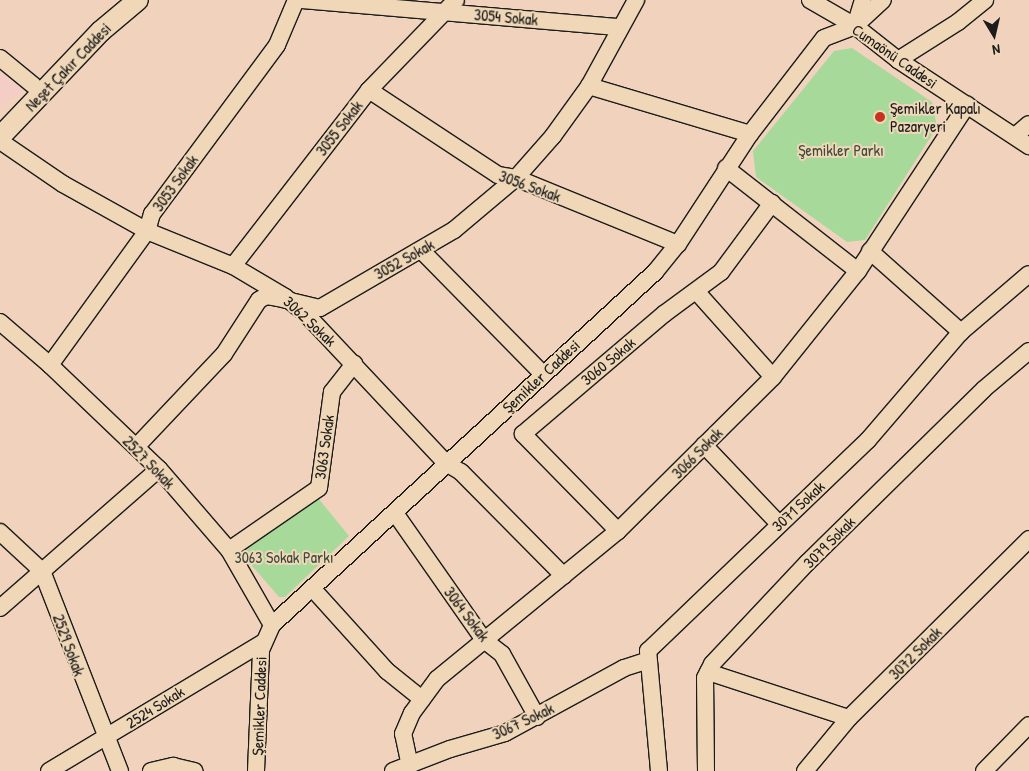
<!DOCTYPE html>
<meta charset="utf-8">
<style>
body{margin:0}
#map{position:relative;width:1029px;height:771px;overflow:hidden;background:#f1d3bd;font-family:"Patrick Hand",sans-serif}
div>[style]{position:absolute}
.built>*{inset:0;background:#f4cec4}
.green>*{inset:0;background:#a7d99a}
.roads{filter:drop-shadow(1px 0 #1c1c1c) drop-shadow(-1px 0 #1c1c1c) drop-shadow(0 1px #1c1c1c) drop-shadow(0 -1px #1c1c1c)}
.minor>*{height:16px;margin:-8px;padding:0 8px;transform-origin:8px;border-radius:8px;background:#efd7b7}
.major>*{height:20px;margin:-10px;padding:0 10px;transform-origin:10px;border-radius:10px;background:#efd7b7}
.dots>*{width:14px;height:14px;translate:-50% -50%;box-sizing:border-box;border:2px solid #efd7b7;border-radius:50%}
span{translate:-50% -50%;white-space:nowrap;text-align:center;line-height:1.15;-webkit-text-stroke:4px #efd7b7;paint-order:stroke}
.street-label{font-size:16px;color:#1c1c1c}
.poi-label{font-size:16px;color:#1c1c1c}
.left{translate:0 -50%;text-align:left}
.park-label{font-size:16px;color:#3f4b3c}
.north{position:absolute;left:969px;top:10px;width:50px;height:50px;-webkit-text-stroke:4px #efd7b7;paint-order:stroke;rotate:171deg;font-size:14px;font-weight:700;line-height:20px;text-align:center;color:#1c1c1c}
.north::after{content:'';display:block;margin:auto;width:18px;height:22px;background:#1c1c1c;clip-path:polygon(50% 0,100% 100%,50% 72%,0 100%)}
</style>
<div id="map">
<div class="built">
<i style="clip-path:polygon(0 54px,33px 85px,0 107px)"></i>
</div>
<div class="green">
<i style="clip-path:polygon(852px 48px,932px 102px,937px 127px,865px 240px,847px 242px,756px 177px,753px 151px,834px 51px)"></i>
<i style="clip-path:polygon(318px 498px,349px 536px,285px 597px,279px 597px,247px 560px,246px 548px)"></i>
</div>
<div class="roads">
<div class="minor">
<i style="left:302px;top:0;width:319px;rotate:4.9deg"></i>
<i style="left:810px;top:0;width:52px;rotate:30deg"></i>
<i style="left:855px;top:26px;width:55px;rotate:38.3deg"></i>
<i style="left:898px;top:60px;width:157px;rotate:33.3deg"></i>
<i style="left:855px;top:26px;width:27px;rotate:-73deg"></i>
<i style="left:0;top:58px;width:43px;rotate:39.3deg"></i>
<i style="left:898px;top:60px;width:71px;rotate:-32.3deg"></i>
<i style="left:958px;top:22px;width:35px;rotate:-39deg"></i>
<i style="left:589px;top:86px;width:168px;rotate:16.6deg"></i>
<i style="left:369px;top:90px;width:154px;rotate:33.4deg"></i>
<i style="left:498px;top:175px;width:18px;rotate:9deg"></i>
<i style="left:516px;top:178px;width:175px;rotate:22.2deg"></i>
<i style="left:1015px;top:136px;width:18px;rotate:-41deg"></i>
<i style="left:0;top:141px;width:76px;rotate:34.3deg"></i>
<i style="left:63px;top:184px;width:96px;rotate:29.2deg"></i>
<i style="left:147px;top:231px;width:93px;rotate:22.1deg"></i>
<i style="left:233px;top:266px;width:61px;rotate:30.8deg"></i>
<i style="left:285px;top:297px;width:27px;rotate:39deg"></i>
<i style="left:306px;top:314px;width:204px;rotate:46.8deg"></i>
<i style="left:446px;top:463px;width:17px;rotate:31deg"></i>
<i style="left:461px;top:472px;width:146px;rotate:45.3deg"></i>
<i style="left:726px;top:168px;width:167px;rotate:38deg"></i>
<i style="left:421px;top:250px;width:174px;rotate:45.5deg"></i>
<i style="left:870px;top:251px;width:122px;rotate:41.7deg"></i>
<i style="left:233px;top:266px;width:222px;rotate:-52.3deg"></i>
<i style="left:369px;top:90px;width:125px;rotate:-46deg"></i>
<i style="left:696px;top:291px;width:115px;rotate:48.2deg"></i>
<i style="left:0;top:322px;width:66px;rotate:40.7deg"></i>
<i style="left:50px;top:365px;width:151px;rotate:43.7deg"></i>
<i style="left:159px;top:469px;width:107px;rotate:49.2deg"></i>
<i style="left:229px;top:550px;width:86px;rotate:60.2deg"></i>
<i style="left:50px;top:365px;width:165px;rotate:-54.1deg"></i>
<i style="left:147px;top:231px;width:18px;rotate:-74deg"></i>
<i style="left:152px;top:214px;width:210px;rotate:-53.5deg"></i>
<i style="left:277px;top:45px;width:49px;rotate:-67.1deg"></i>
<i style="left:704px;top:445px;width:109px;rotate:46.5deg"></i>
<i style="left:136px;top:447px;width:128px;rotate:-46.6deg"></i>
<i style="left:224px;top:354px;width:64px;rotate:-57.1deg"></i>
<i style="left:259px;top:300px;width:8px;rotate:-30deg"></i>
<i style="left:266px;top:296px;width:12px;rotate:9deg"></i>
<i style="left:278px;top:298px;width:43px;rotate:13.4deg"></i>
<i style="left:320px;top:308px;width:155px;rotate:-30.2deg"></i>
<i style="left:454px;top:230px;width:81px;rotate:-40deg"></i>
<i style="left:516px;top:178px;width:56px;rotate:-48.6deg"></i>
<i style="left:553px;top:136px;width:62px;rotate:-54.2deg"></i>
<i style="left:589px;top:86px;width:98px;rotate:-61.3deg"></i>
<i style="left:395px;top:513px;width:155px;rotate:55deg"></i>
<i style="left:484px;top:640px;width:23px;rotate:38deg"></i>
<i style="left:502px;top:654px;width:72px;rotate:60.9deg"></i>
<i style="left:618px;top:531px;width:136px;rotate:-134.4deg"></i>
<i style="left:523px;top:434px;width:185px;rotate:-40.4deg"></i>
<i style="left:664px;top:314px;width:71px;rotate:-36.4deg"></i>
<i style="left:721px;top:272px;width:86px;rotate:-53.5deg"></i>
<i style="left:0;top:532px;width:57px;rotate:42.9deg"></i>
<i style="left:42px;top:571px;width:215px;rotate:68.7deg"></i>
<i style="left:229px;top:550px;width:109px;rotate:-34.6deg"></i>
<i style="left:319px;top:488px;width:97px;rotate:-82.3deg"></i>
<i style="left:332px;top:392px;width:36px;rotate:-52deg"></i>
<i style="left:312px;top:588px;width:112px;rotate:47.9deg"></i>
<i style="left:387px;top:671px;width:45px;rotate:38.7deg"></i>
<i style="left:0;top:608px;width:211px;rotate:-41.2deg"></i>
<i style="left:708px;top:672px;width:148px;rotate:18.1deg"></i>
<i style="left:410px;top:766px;width:33px;rotate:-102deg"></i>
<i style="left:403px;top:734px;width:23px;rotate:-67deg"></i>
<i style="left:412px;top:713px;width:42px;rotate:-53.7deg"></i>
<i style="left:437px;top:679px;width:234px;rotate:-39.3deg"></i>
<i style="left:618px;top:531px;width:218px;rotate:-44.8deg"></i>
<i style="left:773px;top:377px;width:136px;rotate:-51.3deg"></i>
<i style="left:858px;top:271px;width:199px;rotate:-56.7deg"></i>
<i style="left:49px;top:771px;width:249px;rotate:-31deg"></i>
<i style="left:151px;top:771px;width:23px;rotate:-13deg"></i>
<i style="left:173px;top:766px;width:22px;rotate:13deg"></i>
<i style="left:256px;top:771px;width:121px;rotate:-87.6deg"></i>
<i style="left:261px;top:650px;width:27px;rotate:-66deg"></i>
<i style="left:272px;top:625px;width:521px;rotate:-42.67deg"></i>
<i style="left:655px;top:272px;width:36px;rotate:-51deg"></i>
<i style="left:678px;top:244px;width:131px;rotate:-56.8deg"></i>
<i style="left:750px;top:134px;width:121px;rotate:-52.4deg"></i>
<i style="left:824px;top:38px;width:33px;rotate:-21deg"></i>
<i style="left:855px;top:26px;width:38px;rotate:-43deg"></i>
<i style="left:393px;top:771px;width:61px;rotate:-21.1deg"></i>
<i style="left:450px;top:749px;width:57px;rotate:-16.2deg"></i>
<i style="left:505px;top:733px;width:136px;rotate:-28.6deg"></i>
<i style="left:624px;top:668px;width:25px;rotate:-18deg"></i>
<i style="left:659px;top:771px;width:121px;rotate:-95.2deg"></i>
<i style="left:648px;top:651px;width:305px;rotate:-43.8deg"></i>
<i style="left:868px;top:440px;width:143px;rotate:-49.3deg"></i>
<i style="left:961px;top:332px;width:89px;rotate:-40.5deg"></i>
<i style="left:706px;top:771px;width:93px;rotate:-90.6deg"></i>
<i style="left:705px;top:678px;width:16px;rotate:-63deg"></i>
<i style="left:712px;top:664px;width:139px;rotate:-46.8deg"></i>
<i style="left:807px;top:563px;width:248px;rotate:-44.5deg"></i>
<i style="left:984px;top:389px;width:59px;rotate:-40.2deg"></i>
<i style="left:805px;top:771px;width:69px;rotate:-50.3deg"></i>
<i style="left:849px;top:718px;width:254px;rotate:-44.8deg"></i>
<i style="left:984px;top:771px;width:64px;rotate:-45.6deg"></i>
</div>
<div class="major">
<i style="left:0;top:137px;width:146px;rotate:-46.4deg"></i>
<i style="left:101px;top:31px;width:48px;rotate:-40deg"></i>
</div>
</div>
<div class="dots">
<i style="left:880px;top:117px;background:#c8321e"></i>
</div>
<div class="street-label">
<span style="left:506px;top:17px;rotate:5deg">3054 Sokak</span>
<span style="left:895px;top:56px;rotate:35deg">Cumaönü Caddesi</span>
<span style="left:68px;top:67px;rotate:-46deg">Neşet Çakır Caddesi</span>
<span style="left:339px;top:128px;rotate:-52deg">3055 Sokak</span>
<span style="left:175px;top:183px;rotate:-54deg">3053 Sokak</span>
<span style="left:530px;top:186px;rotate:20deg">3056 Sokak</span>
<span style="left:404px;top:259px;rotate:-29deg">3052 Sokak</span>
<span style="left:310px;top:321px;rotate:43deg">3062 Sokak</span>
<span style="left:608px;top:361px;rotate:-40deg">3060 Sokak</span>
<span style="left:541px;top:376px;rotate:-43deg">Şemikler Caddesi</span>
<span style="left:324px;top:447px;rotate:-82deg">3063 Sokak</span>
<span style="left:697px;top:453px;rotate:-45deg">3066 Sokak</span>
<span style="left:149px;top:462px;rotate:46deg">2527 Sokak</span>
<span style="left:798px;top:506px;rotate:-43deg">3071 Sokak</span>
<span style="left:829px;top:542px;rotate:-45deg">3079 Sokak</span>
<span style="left:467px;top:614px;rotate:53deg">3064 Sokak</span>
<span style="left:69px;top:645px;rotate:70deg">2529 Sokak</span>
<span style="left:915px;top:653px;rotate:-45deg">3072 Sokak</span>
<span style="left:259px;top:706px;rotate:-88deg">Şemikler Caddesi</span>
<span style="left:155px;top:707px;rotate:-32deg">2524 Sokak</span>
<span style="left:523px;top:721px;rotate:-25deg">3067 Sokak</span>
</div>
<div class="poi-label">
<span class="left" style="left:890px;top:117px">Şemikler Kapalı<br>Pazaryeri</span>
</div>
<div class="park-label">
<span style="left:841px;top:150px">Şemikler Parkı</span>
<span style="left:284px;top:557px">3063 Sokak Parkı</span>
</div>
<div class="north">N</div>
</div>
